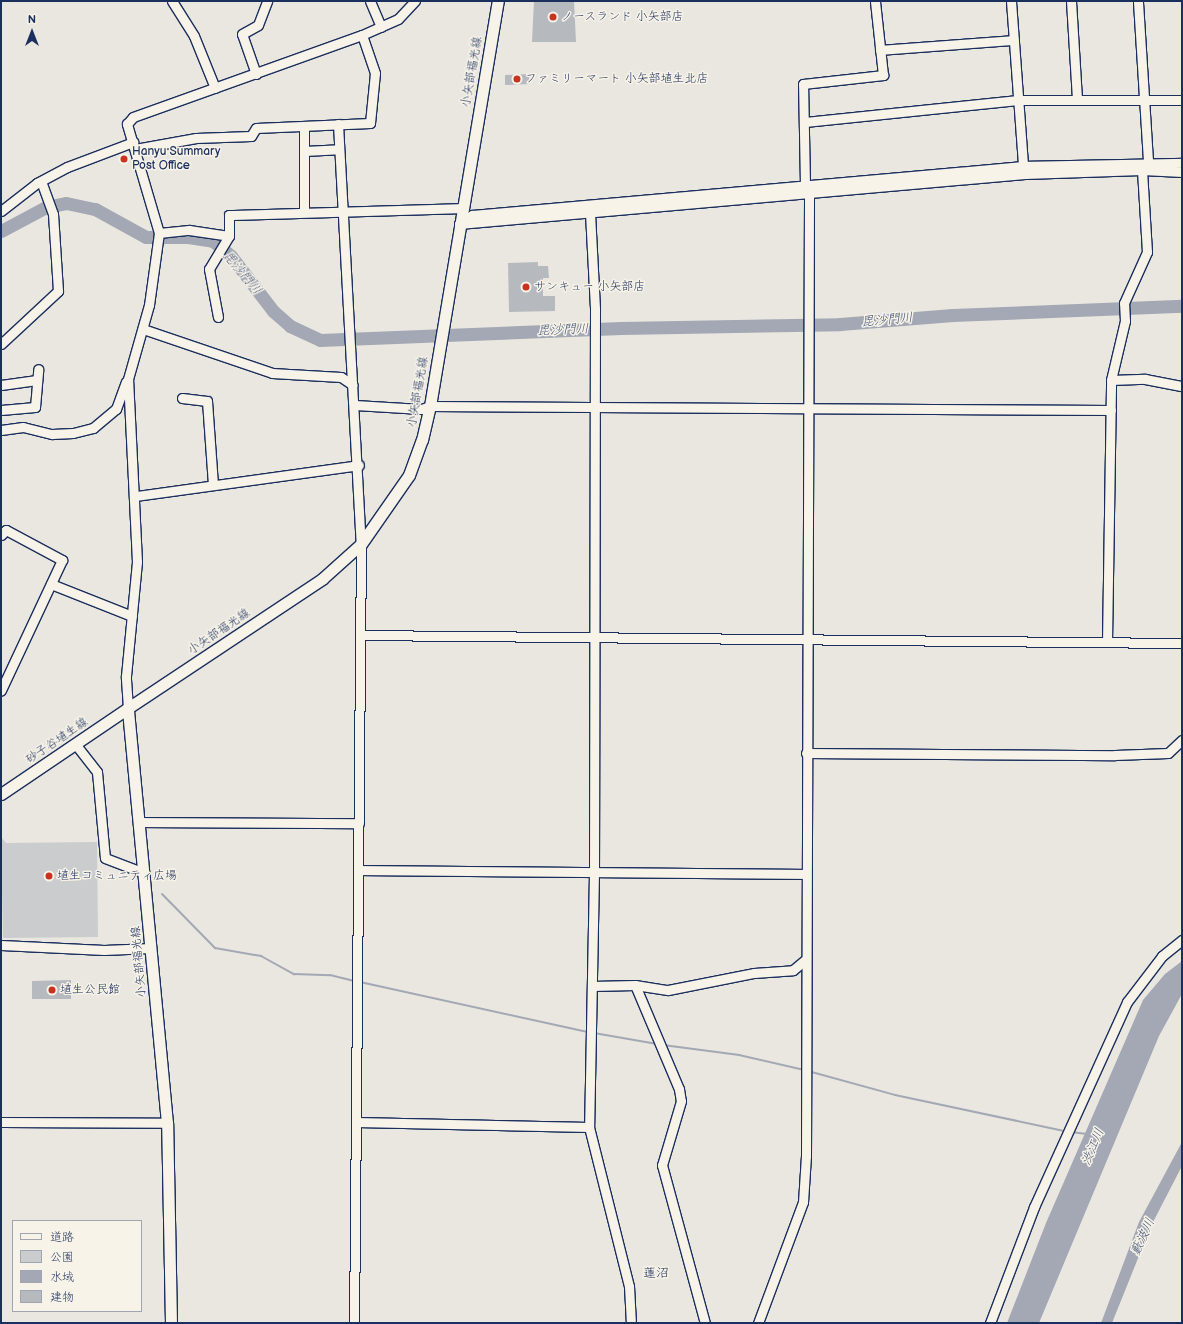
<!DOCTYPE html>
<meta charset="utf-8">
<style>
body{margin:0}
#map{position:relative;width:1183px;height:1324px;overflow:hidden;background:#eae7e0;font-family:"Balsamiq Sans","Klee One",sans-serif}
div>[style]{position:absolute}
.green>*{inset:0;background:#cbcccd}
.water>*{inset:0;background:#a3a8b4}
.stream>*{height:2px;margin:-1px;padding:0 1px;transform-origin:1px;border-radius:1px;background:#a3a8b4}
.river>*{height:13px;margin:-6.5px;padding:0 6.5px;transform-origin:6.5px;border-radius:6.5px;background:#a3a8b4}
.building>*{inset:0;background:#b6babf}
.roads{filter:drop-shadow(1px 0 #1b2f5e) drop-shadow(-1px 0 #1b2f5e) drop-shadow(0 1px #1b2f5e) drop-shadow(0 -1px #1b2f5e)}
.minor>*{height:9px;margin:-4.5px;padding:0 4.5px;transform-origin:4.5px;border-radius:4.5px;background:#f7f3e8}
.major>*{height:11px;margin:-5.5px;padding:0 5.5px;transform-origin:5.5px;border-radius:5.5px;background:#f7f3e8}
.dots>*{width:11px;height:11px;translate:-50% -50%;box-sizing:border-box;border:2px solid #f7f3e8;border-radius:50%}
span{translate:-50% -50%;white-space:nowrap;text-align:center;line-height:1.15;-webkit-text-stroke:3px #f7f3e8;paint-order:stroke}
.poi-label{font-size:12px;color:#1b2f5e}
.left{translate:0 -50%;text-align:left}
.street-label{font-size:12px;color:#1b2f5e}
.water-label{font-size:13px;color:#445378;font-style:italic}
.neighbourhood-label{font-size:13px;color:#1b2f5e}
.frame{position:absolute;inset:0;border:2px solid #1b2f5e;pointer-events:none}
.legend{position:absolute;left:12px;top:1220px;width:130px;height:92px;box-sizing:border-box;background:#f7f3e8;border:1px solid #9fa5b1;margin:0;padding:5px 7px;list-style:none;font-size:12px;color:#1b2f5e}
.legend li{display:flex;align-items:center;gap:8px;height:20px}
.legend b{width:20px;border:1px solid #9fa5b1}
.north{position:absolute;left:12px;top:12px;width:40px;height:40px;-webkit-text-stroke:3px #f7f3e8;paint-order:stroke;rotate:0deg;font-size:11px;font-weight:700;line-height:16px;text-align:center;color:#1b2f5e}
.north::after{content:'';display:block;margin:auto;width:14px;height:18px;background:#1b2f5e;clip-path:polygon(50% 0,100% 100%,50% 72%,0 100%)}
</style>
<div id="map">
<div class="green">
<i style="clip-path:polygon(1px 837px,6px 843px,97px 842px,98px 937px,3px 938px)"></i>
</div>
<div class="water">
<i style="clip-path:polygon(1182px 961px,1182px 994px,1159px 1036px,1039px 1323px,1007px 1323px,1046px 1223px,1143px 1000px,1165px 974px)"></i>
<i style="clip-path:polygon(1182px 1142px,1182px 1166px,1151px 1226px,1112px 1323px,1101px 1323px,1139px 1222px)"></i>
</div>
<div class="stream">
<i style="left:162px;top:894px;width:76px;rotate:45.5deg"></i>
<i style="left:215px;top:948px;width:47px;rotate:9.9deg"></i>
<i style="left:261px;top:956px;width:38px;rotate:29deg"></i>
<i style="left:294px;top:974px;width:36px;rotate:2deg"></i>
<i style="left:330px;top:975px;width:25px;rotate:14deg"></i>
<i style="left:360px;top:982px;width:233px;rotate:12.4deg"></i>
<i style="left:594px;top:1033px;width:64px;rotate:9.9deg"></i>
<i style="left:663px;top:1045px;width:77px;rotate:7.5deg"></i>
<i style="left:739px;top:1055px;width:67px;rotate:13deg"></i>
<i style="left:808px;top:1071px;width:90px;rotate:15.4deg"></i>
<i style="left:895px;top:1095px;width:174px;rotate:12deg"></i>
<i style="left:1071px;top:1132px;width:16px;rotate:7deg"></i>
</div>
<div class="river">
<i style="left:1px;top:231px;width:51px;rotate:-28.1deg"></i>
<i style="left:46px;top:207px;width:20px;rotate:-11deg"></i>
<i style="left:66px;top:203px;width:30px;rotate:12deg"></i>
<i style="left:95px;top:209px;width:58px;rotate:28.8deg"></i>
<i style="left:146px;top:237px;width:42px"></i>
<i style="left:188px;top:237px;width:25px;rotate:9deg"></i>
<i style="left:213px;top:241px;width:23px;rotate:40deg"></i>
<i style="left:231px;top:256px;width:69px;rotate:52.6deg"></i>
<i style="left:273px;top:311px;width:23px;rotate:41deg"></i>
<i style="left:290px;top:326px;width:33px;rotate:25deg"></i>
<i style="left:320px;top:340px;width:301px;rotate:-2.3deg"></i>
<i style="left:621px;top:328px;width:219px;rotate:-1deg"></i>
<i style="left:840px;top:324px;width:113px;rotate:-4.6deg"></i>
<i style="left:953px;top:315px;width:229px;rotate:-2.3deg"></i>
</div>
<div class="building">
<i style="clip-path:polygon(534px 1px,574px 1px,576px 42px,532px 42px)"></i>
<i style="clip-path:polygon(529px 74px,529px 84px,505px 85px,505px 75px)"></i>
<i style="clip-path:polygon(538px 262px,538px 266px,548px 266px,549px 278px,543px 278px,543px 296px,555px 296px,555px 311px,509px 312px,508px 263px)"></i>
<i style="clip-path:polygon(71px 980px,71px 999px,32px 999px,32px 981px)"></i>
</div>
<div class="roads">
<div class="minor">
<i style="left:172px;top:1px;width:41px;rotate:57.8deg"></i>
<i style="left:194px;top:36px;width:56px;rotate:68deg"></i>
<i style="left:370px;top:1px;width:28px;rotate:67deg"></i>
<i style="left:1011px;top:1px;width:165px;rotate:85.8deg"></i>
<i style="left:1071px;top:1px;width:98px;rotate:86.5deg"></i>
<i style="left:880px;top:50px;width:134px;rotate:-4.3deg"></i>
<i style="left:256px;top:74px;width:42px;rotate:-109.3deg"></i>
<i style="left:242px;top:34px;width:18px;rotate:-29deg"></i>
<i style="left:258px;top:25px;width:26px;rotate:-69deg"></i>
<i style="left:805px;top:122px;width:214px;rotate:-5.9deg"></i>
<i style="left:1018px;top:100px;width:164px"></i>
<i style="left:338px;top:124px;width:421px;rotate:86.9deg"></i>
<i style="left:361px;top:544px;width:779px;rotate:90.51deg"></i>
<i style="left:135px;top:149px;width:62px;rotate:-10.2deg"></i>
<i style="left:196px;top:138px;width:55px;rotate:-2.1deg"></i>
<i style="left:251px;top:136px;width:9px;rotate:-58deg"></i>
<i style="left:256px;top:128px;width:114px;rotate:-2.5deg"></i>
<i style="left:370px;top:123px;width:50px;rotate:-84.3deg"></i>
<i style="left:375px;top:73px;width:40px;rotate:-108.9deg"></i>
<i style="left:304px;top:151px;width:25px;rotate:-90deg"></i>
<i style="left:1px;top:211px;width:46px;rotate:-37.9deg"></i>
<i style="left:37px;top:183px;width:34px;rotate:-28deg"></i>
<i style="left:67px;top:167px;width:71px;rotate:-20.7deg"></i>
<i style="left:304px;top:212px;width:61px;rotate:-90deg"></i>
<i style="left:304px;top:151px;width:35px;rotate:-3deg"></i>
<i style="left:590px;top:213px;width:97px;rotate:87deg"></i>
<i style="left:595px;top:310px;width:563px;rotate:90.1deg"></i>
<i style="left:594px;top:873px;width:254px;rotate:91.1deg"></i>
<i style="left:589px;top:1127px;width:164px;rotate:75.9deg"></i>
<i style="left:629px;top:1286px;width:37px;rotate:87deg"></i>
<i style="left:459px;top:224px;width:16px;rotate:-35deg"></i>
<i style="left:472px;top:215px;width:553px;rotate:-5.08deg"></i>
<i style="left:1023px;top:166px;width:159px;rotate:-1.1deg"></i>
<i style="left:459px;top:224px;width:568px;rotate:-5.05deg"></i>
<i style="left:1025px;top:174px;width:117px;rotate:-2deg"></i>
<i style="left:1142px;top:170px;width:40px;rotate:2.9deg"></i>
<i style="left:159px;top:233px;width:30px;rotate:-6deg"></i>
<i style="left:189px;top:230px;width:40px;rotate:8.5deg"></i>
<i style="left:229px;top:236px;width:21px;rotate:-90deg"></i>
<i style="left:229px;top:215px;width:232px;rotate:-1.7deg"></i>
<i style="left:218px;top:317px;width:49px;rotate:-100.6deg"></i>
<i style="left:209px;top:269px;width:39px;rotate:-59deg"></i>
<i style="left:143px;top:329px;width:136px;rotate:18.8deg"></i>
<i style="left:272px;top:373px;width:69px;rotate:3.3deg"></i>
<i style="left:341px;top:377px;width:14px;rotate:34deg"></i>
<i style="left:1px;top:344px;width:78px;rotate:-42.9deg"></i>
<i style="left:58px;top:291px;width:77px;rotate:-93.7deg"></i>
<i style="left:53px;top:214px;width:35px;rotate:-110deg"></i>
<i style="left:1111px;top:380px;width:34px;rotate:-2deg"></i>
<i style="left:1145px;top:379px;width:38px;rotate:11deg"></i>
<i style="left:1px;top:385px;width:36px;rotate:-8deg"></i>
<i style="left:182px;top:398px;width:25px;rotate:7deg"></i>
<i style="left:207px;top:401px;width:84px;rotate:85.9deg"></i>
<i style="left:355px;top:405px;width:66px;rotate:3.5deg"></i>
<i style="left:421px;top:409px;width:9px;rotate:-18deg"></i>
<i style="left:430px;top:406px;width:681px;rotate:0.34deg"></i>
<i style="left:1px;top:410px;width:34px;rotate:-5deg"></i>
<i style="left:35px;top:407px;width:38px;rotate:-85deg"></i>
<i style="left:1px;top:430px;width:22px;rotate:-8deg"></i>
<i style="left:23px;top:427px;width:30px;rotate:14deg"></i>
<i style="left:52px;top:434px;width:21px;rotate:-3deg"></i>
<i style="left:73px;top:433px;width:21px;rotate:-14deg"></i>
<i style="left:93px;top:428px;width:30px;rotate:-40deg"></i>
<i style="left:116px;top:409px;width:29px;rotate:-70deg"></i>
<i style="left:136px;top:496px;width:225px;rotate:-7.9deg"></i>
<i style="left:1px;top:535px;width:7px;rotate:-45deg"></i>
<i style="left:6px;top:530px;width:64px;rotate:28.2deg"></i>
<i style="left:62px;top:560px;width:144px;rotate:115.1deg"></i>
<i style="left:51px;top:584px;width:87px;rotate:21.6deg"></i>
<i style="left:361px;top:635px;width:821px;rotate:0.56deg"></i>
<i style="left:1107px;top:642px;width:262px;rotate:-89.1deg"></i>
<i style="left:1111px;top:380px;width:61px;rotate:-76.7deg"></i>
<i style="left:1125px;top:321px;width:18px;rotate:-93deg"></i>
<i style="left:1124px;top:303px;width:56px;rotate:-65.7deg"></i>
<i style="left:1147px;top:252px;width:82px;rotate:-93.5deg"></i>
<i style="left:1142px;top:170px;width:11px;rotate:-56deg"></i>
<i style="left:1148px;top:161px;width:160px;rotate:-93.6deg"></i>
<i style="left:128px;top:708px;width:32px;rotate:-94deg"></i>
<i style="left:126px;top:676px;width:115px;rotate:-84.5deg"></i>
<i style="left:137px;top:562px;width:183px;rotate:-92.8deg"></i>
<i style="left:128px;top:379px;width:77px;rotate:-74.2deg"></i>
<i style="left:149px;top:305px;width:73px;rotate:-82.1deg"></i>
<i style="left:159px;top:233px;width:114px;rotate:-106.4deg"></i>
<i style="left:127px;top:124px;width:9px;rotate:-49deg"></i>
<i style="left:133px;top:117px;width:243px;rotate:-19.7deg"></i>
<i style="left:362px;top:35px;width:39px;rotate:-24deg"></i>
<i style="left:398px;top:19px;width:25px;rotate:-47deg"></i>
<i style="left:76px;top:745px;width:34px;rotate:52deg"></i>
<i style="left:97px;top:772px;width:86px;rotate:84.7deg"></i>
<i style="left:105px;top:858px;width:42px;rotate:21deg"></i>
<i style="left:806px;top:753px;width:309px;rotate:0.4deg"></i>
<i style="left:1115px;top:755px;width:53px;rotate:-2.2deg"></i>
<i style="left:1168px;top:753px;width:19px;rotate:-43deg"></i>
<i style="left:139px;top:822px;width:220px;rotate:0.3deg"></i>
<i style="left:359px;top:870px;width:447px;rotate:0.5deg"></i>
<i style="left:1px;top:945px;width:103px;rotate:2.8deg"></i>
<i style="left:104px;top:950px;width:47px;rotate:-2.4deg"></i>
<i style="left:635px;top:985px;width:113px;rotate:67.1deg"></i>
<i style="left:679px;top:1089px;width:12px;rotate:81deg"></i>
<i style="left:681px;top:1101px;width:67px;rotate:106.5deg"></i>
<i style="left:662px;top:1165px;width:164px;rotate:74.8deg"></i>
<i style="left:592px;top:986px;width:43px;rotate:-1.3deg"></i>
<i style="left:635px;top:985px;width:33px;rotate:9deg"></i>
<i style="left:668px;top:990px;width:88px;rotate:-11.2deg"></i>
<i style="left:754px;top:973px;width:39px;rotate:-4deg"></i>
<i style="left:793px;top:970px;width:16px;rotate:-40deg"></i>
<i style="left:1px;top:1122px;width:166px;rotate:0.3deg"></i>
<i style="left:356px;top:1122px;width:233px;rotate:1.2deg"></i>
<i style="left:758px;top:1323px;width:129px;rotate:-69.6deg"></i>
<i style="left:803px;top:1202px;width:46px;rotate:-86.3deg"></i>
<i style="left:806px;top:1156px;width:962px;rotate:-89.82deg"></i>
<i style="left:809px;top:194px;width:10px;rotate:-114deg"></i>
<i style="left:805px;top:185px;width:101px;rotate:-91.1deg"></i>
<i style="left:803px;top:84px;width:81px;rotate:-6.4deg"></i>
<i style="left:883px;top:75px;width:74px;rotate:-96.2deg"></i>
<i style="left:990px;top:1323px;width:124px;rotate:-69.2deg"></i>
<i style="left:1034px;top:1207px;width:225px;rotate:-65.6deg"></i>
<i style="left:1127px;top:1002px;width:58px;rotate:-52.7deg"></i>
<i style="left:1162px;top:956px;width:26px;rotate:-39deg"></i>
</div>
<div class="major">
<i style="left:1px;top:794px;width:153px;rotate:-34.1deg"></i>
<i style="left:171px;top:1323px;width:200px;rotate:-91.1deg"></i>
<i style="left:167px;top:1123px;width:417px;rotate:-95.4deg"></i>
<i style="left:128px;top:708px;width:233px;rotate:-33.6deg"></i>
<i style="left:322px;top:579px;width:52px;rotate:-41.9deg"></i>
<i style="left:361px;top:544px;width:84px;rotate:-55.2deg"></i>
<i style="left:409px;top:475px;width:37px;rotate:-70deg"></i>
<i style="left:422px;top:440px;width:35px;rotate:-77deg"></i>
<i style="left:430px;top:406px;width:411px;rotate:-80.5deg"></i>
</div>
</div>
<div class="dots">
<i style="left:553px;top:17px;background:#c8321e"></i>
<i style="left:517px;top:79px;background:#c8321e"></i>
<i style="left:124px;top:159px;background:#c8321e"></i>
<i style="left:526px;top:287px;background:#c8321e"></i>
<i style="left:49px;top:876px;background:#c8321e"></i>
<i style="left:52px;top:990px;background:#c8321e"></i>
</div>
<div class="poi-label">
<span class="left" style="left:561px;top:17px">ノースランド 小矢部店</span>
<span class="left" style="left:525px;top:79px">ファミリーマート 小矢部埴生北店</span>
<span class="left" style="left:132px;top:159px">Hanyu Summary<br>Post Office</span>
<span class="left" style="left:534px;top:287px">サンキュー 小矢部店</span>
<span class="left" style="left:57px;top:876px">埴生コミュニティ広場</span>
<span class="left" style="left:60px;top:990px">埴生公民館</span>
</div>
<div class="street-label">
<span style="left:472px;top:72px;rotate:-80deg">小矢部福光線</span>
<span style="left:418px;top:392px;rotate:-80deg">小矢部福光線</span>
<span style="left:219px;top:632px;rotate:-34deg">小矢部福光線</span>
<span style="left:57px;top:741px;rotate:-34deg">砂子谷埴生線</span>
<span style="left:139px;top:962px;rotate:-95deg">小矢部福光線</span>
</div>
<div class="water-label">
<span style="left:242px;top:273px;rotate:50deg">毘沙門川</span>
<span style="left:887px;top:320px;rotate:-5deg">毘沙門川</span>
<span style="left:563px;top:330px;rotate:-2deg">毘沙門川</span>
<span style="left:1093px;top:1147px;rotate:-67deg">渋江川</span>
<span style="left:1143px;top:1237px;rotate:-65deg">藪波川</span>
</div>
<div class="neighbourhood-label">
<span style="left:656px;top:1273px">蓮沼</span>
</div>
<div class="frame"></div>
<ul class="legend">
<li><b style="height:5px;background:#f7f3e8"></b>道路</li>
<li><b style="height:11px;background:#cbcccd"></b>公園</li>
<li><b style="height:11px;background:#a3a8b4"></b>水域</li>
<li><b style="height:11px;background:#b6babf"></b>建物</li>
</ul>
<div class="north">N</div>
</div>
